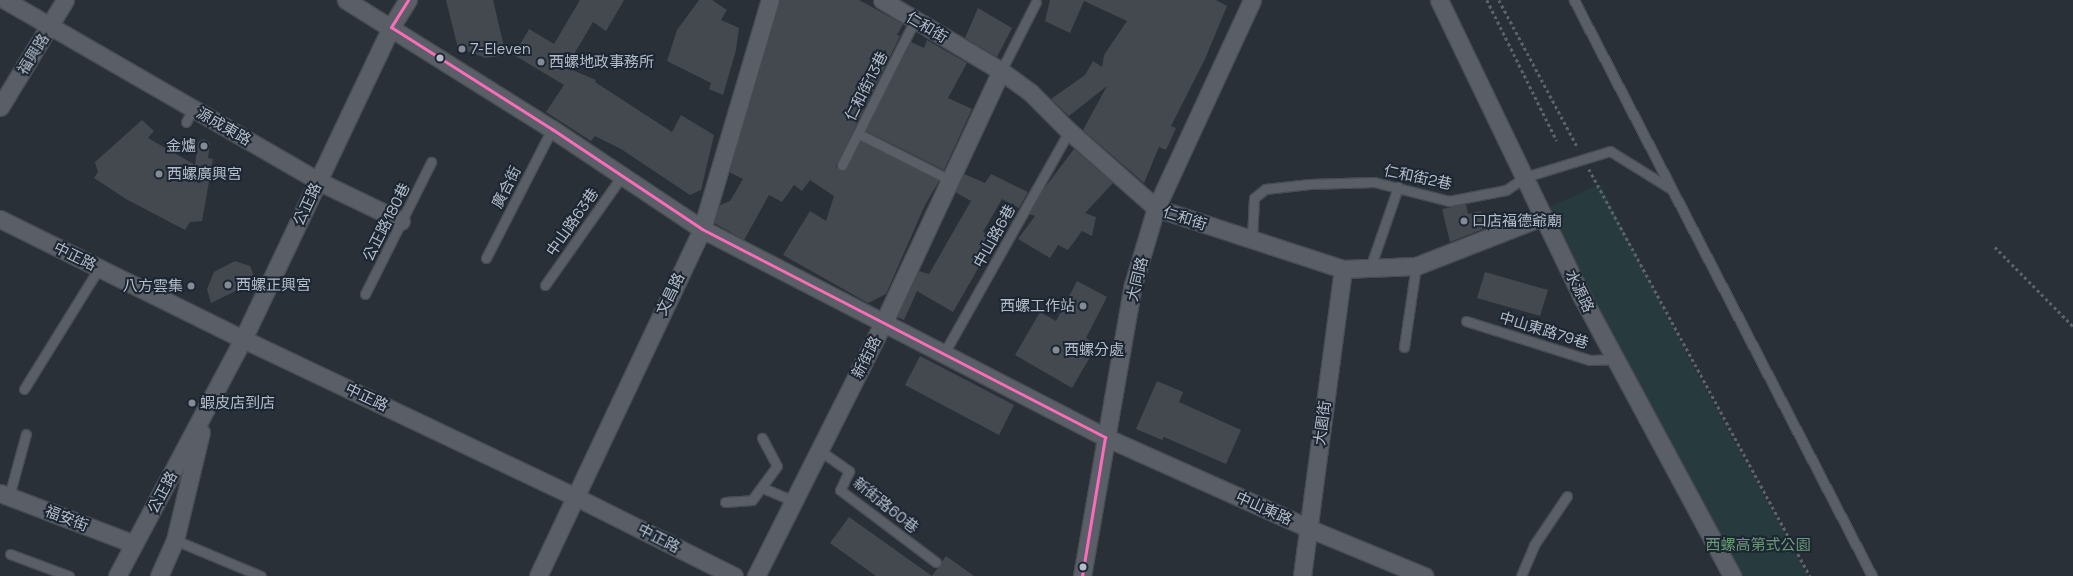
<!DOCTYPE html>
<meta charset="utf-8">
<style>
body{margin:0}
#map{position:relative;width:2073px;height:576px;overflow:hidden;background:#2a3038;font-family:"Space Grotesk","Noto Sans TC",sans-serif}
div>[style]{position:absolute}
.green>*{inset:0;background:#273a3e}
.building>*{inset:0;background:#444950}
.path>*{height:2.5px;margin-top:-1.25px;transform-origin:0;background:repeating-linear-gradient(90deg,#5d636a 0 3px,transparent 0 6px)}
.roads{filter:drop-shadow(1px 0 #484c53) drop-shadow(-1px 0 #484c53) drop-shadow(0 1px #484c53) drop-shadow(0 -1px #484c53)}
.service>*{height:9px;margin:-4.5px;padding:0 4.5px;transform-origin:4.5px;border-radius:4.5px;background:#5a5e66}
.minor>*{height:17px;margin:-8.5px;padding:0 8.5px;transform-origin:8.5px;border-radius:8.5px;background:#5a5e66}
.bus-1>*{height:3px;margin:-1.5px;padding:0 1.5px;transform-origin:1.5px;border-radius:1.5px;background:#fb6dba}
.dots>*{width:11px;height:11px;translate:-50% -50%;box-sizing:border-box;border:2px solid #1d2633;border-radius:50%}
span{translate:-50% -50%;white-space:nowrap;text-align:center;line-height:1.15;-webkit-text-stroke:4px #1d2633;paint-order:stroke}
.street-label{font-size:15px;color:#b4bcc9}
.poi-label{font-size:15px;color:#b4bcc9}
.left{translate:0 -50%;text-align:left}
.right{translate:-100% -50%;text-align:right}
.park-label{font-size:15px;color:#6b9a76}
</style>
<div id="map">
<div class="green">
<i style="clip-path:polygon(1600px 184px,1690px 361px,1808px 576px,1741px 576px,1677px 457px,1546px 209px)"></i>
</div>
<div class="building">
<i style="clip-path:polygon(446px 0,493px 0,506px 55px,486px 58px,458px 48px)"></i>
<i style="clip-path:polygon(580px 0,624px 0,606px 31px,593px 22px,573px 56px,577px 58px,570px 69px,596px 80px,595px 82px,672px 132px,681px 115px,714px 135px,701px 190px,690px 195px,621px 149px,595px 136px,591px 141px,546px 112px,564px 85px,514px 55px,529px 29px,554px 44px)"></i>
<i style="clip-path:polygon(699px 0,712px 0,727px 10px,721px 20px,739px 28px,736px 50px,723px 95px,709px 89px,711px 83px,667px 61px,677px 30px)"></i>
<i style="clip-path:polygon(780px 0,859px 0,903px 24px,897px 35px,900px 36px,836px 166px,840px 170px,846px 170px,861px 141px,939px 181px,925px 205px,886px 294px,868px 303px,783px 255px,810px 211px,826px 221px,834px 196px,810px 180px,802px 191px,794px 185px,782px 202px,769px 195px,744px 240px,714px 223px,720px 205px,730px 201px,743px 179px,729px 172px)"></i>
<i style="clip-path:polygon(1050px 0,1216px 0,1227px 6px,1205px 59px,1171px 126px,1176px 128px,1166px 150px,1159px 147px,1144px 183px,1083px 130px,1107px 86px,1069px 116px,1051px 99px,1085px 75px,1093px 61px,1102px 67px,1104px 55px,1127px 21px,1084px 1px,1070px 33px,1045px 21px)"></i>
<i style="clip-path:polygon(978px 8px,1012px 28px,997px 57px,965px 38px)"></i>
<i style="clip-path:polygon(927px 40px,967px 63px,948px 98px,972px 109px,944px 170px,866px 131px,911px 42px,924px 48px)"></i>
<i style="clip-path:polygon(142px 120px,154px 131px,148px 138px,195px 165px,198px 142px,204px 139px,210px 143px,208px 158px,213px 159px,202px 221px,190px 222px,185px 230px,126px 199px,94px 178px,98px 172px,95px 162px)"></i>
<i style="clip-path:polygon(1074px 149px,1113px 183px,1085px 213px,1096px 217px,1092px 236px,1082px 231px,1068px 250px,1058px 245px,1050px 258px,1018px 239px,1035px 216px,1029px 214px,1040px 194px)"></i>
<i style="clip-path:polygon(964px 174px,985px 183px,991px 174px,1028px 192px,1019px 208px,1002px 199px,983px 232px,995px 239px,953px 312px,917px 291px,904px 320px,897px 317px,919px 271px,929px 274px,971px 201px,955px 192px)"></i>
<i style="clip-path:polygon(1466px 204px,1468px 214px,1481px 211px,1486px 228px,1450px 242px,1442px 209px)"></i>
<i style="clip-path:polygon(235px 261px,250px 266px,256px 281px,211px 303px,207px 289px,214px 272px)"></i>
<i style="clip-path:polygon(1485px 272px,1548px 290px,1540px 316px,1477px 298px)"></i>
<i style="clip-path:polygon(1077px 281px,1107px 297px,1086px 338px,1097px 345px,1072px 388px,1015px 355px,1040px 312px,1056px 321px)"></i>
<i style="clip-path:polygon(920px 356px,1014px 405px,999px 435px,905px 385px)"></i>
<i style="clip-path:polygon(1157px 381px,1183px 392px,1179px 402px,1241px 430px,1226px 464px,1164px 437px,1162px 440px,1136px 429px)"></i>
<i style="clip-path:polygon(849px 517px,932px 576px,946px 556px,974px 576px,876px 576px,830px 543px)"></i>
</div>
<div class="path">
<i style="left:1487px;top:0;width:157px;rotate:63.6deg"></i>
<i style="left:1499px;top:0;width:168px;rotate:61.9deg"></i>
<i style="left:171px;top:151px;width:13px;rotate:-63deg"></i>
<i style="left:1589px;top:169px;width:463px;rotate:61.5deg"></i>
<i style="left:1995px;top:247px;width:111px;rotate:45.4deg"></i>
</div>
<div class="roads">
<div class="service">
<i style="left:1574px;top:0;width:649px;rotate:62.64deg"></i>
<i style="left:1001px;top:71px;width:77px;rotate:-63.1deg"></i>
<i style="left:186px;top:122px;width:15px;rotate:-62deg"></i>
<i style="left:863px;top:136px;width:97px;rotate:26.8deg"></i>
<i style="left:842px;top:165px;width:162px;rotate:-63.3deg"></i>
<i style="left:1252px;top:239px;width:41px;rotate:-87.2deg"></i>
<i style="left:1254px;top:198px;width:14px;rotate:-39deg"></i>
<i style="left:1265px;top:189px;width:45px;rotate:-6.3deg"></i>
<i style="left:1310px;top:184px;width:64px;rotate:-1.8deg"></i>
<i style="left:1374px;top:182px;width:77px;rotate:14.2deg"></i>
<i style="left:1449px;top:201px;width:58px;rotate:-10.9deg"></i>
<i style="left:1506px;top:190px;width:23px;rotate:-34deg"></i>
<i style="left:1525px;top:177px;width:89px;rotate:-17deg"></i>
<i style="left:1610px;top:151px;width:72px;rotate:31.9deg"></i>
<i style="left:486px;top:258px;width:145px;rotate:-62.9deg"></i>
<i style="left:1370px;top:268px;width:86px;rotate:-70.9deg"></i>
<i style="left:545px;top:285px;width:133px;rotate:-54.8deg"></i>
<i style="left:365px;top:294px;width:148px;rotate:-63.4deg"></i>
<i style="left:1466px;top:321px;width:130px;rotate:17.5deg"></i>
<i style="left:1590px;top:360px;width:24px;rotate:-2deg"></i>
<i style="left:1404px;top:347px;width:82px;rotate:-81.6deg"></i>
<i style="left:943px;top:355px;width:257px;rotate:-60.6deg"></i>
<i style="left:24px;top:389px;width:142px;rotate:-58.2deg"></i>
<i style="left:819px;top:450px;width:37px;rotate:35deg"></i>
<i style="left:849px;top:471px;width:21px;rotate:115deg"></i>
<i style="left:840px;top:490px;width:120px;rotate:36.9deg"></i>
<i style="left:763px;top:488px;width:33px;rotate:23deg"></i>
<i style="left:9px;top:496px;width:64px;rotate:-74.7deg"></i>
<i style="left:725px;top:502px;width:27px;rotate:-4deg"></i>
<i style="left:752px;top:500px;width:42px;rotate:-53.7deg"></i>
<i style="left:777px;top:466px;width:32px;rotate:-118deg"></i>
<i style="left:175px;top:540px;width:93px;rotate:22.7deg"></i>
<i style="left:10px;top:554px;width:63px;rotate:20.4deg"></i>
<i style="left:1521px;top:576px;width:34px;rotate:-67deg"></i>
<i style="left:1534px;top:545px;width:59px;rotate:-56deg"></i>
</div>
<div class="minor">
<i style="left:5px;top:0;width:362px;rotate:30deg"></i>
<i style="left:318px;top:181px;width:92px;rotate:25.7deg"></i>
<i style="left:346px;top:0;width:243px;rotate:32.1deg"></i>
<i style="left:552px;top:129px;width:180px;rotate:33.7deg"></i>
<i style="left:702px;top:229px;width:454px;rotate:27.3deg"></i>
<i style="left:1105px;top:437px;width:222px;rotate:24.1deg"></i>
<i style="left:1308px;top:528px;width:126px;rotate:22.5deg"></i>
<i style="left:882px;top:0;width:139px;rotate:30.8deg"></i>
<i style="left:1001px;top:71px;width:36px;rotate:36deg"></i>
<i style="left:1030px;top:92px;width:55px;rotate:45deg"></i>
<i style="left:1069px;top:131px;width:116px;rotate:41.5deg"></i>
<i style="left:1156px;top:208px;width:197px;rotate:18.1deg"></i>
<i style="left:1343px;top:269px;width:73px;rotate:-2.4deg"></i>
<i style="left:1416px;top:266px;width:137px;rotate:-21.3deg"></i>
<i style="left:1439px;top:0;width:330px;rotate:64.3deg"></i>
<i style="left:1582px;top:297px;width:317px;rotate:61.7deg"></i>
<i style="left:0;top:107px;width:125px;rotate:-58.7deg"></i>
<i style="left:0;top:219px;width:271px;rotate:26.3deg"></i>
<i style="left:243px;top:339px;width:366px;rotate:25.4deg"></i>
<i style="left:574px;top:496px;width:179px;rotate:26.6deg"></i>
<i style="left:0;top:493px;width:143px;rotate:20.8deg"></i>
<i style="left:117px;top:576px;width:268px;rotate:-62deg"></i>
<i style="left:243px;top:339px;width:345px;rotate:-64.6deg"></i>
<i style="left:391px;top:27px;width:32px;rotate:-58deg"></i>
<i style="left:159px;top:576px;width:39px;rotate:-66deg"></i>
<i style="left:175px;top:540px;width:111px;rotate:-76.5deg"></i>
<i style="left:538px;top:576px;width:384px;rotate:-64.7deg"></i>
<i style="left:702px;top:229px;width:239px;rotate:-73.5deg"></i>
<i style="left:756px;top:576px;width:282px;rotate:-63.3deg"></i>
<i style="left:883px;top:324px;width:279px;rotate:-65deg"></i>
<i style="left:1082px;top:576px;width:295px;rotate:-80.1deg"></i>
<i style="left:1133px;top:285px;width:80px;rotate:-73.4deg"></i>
<i style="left:1156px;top:208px;width:229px;rotate:-65.2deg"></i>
<i style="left:1302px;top:576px;width:310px;rotate:-82.4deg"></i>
</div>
</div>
<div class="bus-1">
<i style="left:408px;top:0;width:32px;rotate:122deg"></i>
<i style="left:391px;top:27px;width:191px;rotate:32.4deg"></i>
<i style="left:552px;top:129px;width:180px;rotate:33.7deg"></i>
<i style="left:702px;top:229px;width:454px;rotate:27.3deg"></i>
<i style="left:1082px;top:576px;width:141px;rotate:-80.6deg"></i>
</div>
<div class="dots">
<i style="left:462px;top:49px;background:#848b96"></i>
<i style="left:440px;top:58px;background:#b4bcc9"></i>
<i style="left:541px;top:62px;background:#848b96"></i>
<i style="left:204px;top:146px;background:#848b96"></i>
<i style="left:159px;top:174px;background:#848b96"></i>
<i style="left:1464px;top:221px;background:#848b96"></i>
<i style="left:228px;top:285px;background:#848b96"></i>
<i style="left:191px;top:286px;background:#848b96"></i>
<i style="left:1083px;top:306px;background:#848b96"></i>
<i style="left:1056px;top:350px;background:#848b96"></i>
<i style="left:192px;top:403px;background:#848b96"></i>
<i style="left:1083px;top:567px;background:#b4bcc9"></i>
</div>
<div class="street-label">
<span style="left:927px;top:27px;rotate:31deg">仁和街</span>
<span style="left:33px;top:54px;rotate:-58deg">福興路</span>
<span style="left:866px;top:86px;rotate:-63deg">仁和街13巷</span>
<span style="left:224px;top:126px;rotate:30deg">源成東路</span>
<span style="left:1418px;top:177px;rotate:12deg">仁和街2巷</span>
<span style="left:506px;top:187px;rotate:-63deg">廣合街</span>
<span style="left:307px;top:204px;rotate:-65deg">公正路</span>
<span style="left:1185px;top:218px;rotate:18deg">仁和街</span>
<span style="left:386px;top:222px;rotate:-63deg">公正路180巷</span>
<span style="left:572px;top:222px;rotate:-55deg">中山路63巷</span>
<span style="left:994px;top:236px;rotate:-61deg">中山路6巷</span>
<span style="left:75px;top:256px;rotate:26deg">中正路</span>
<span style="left:1137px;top:279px;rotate:-76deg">大同路</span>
<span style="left:1580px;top:291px;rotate:64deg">水源路</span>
<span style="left:670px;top:294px;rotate:-64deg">文昌路</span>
<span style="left:1544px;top:330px;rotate:17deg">中山東路79巷</span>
<span style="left:866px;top:357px;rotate:-63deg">新街路</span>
<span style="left:367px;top:397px;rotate:25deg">中正路</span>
<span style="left:1322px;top:423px;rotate:-82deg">大園街</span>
<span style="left:162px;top:492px;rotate:-62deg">公正路</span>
<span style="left:886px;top:505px;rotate:39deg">新街路60巷</span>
<span style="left:1264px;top:508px;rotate:24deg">中山東路</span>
<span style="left:67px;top:518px;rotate:21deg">福安街</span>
<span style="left:659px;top:538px;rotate:27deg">中正路</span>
</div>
<div class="poi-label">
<span class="left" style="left:470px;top:49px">7-Eleven</span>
<span class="left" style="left:549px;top:62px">西螺地政事務所</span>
<span class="right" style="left:196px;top:146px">金爐</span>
<span class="left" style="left:167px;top:174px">西螺廣興宮</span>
<span class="left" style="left:1472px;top:221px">口店福德爺廟</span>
<span class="left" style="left:236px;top:285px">西螺正興宮</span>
<span class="right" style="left:183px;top:286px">八方雲集</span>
<span class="right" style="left:1075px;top:306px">西螺工作站</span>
<span class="left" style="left:1064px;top:350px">西螺分處</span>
<span class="left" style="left:200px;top:403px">蝦皮店到店</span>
</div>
<div class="park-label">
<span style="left:1758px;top:545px">西螺高第式公園</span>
</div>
</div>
